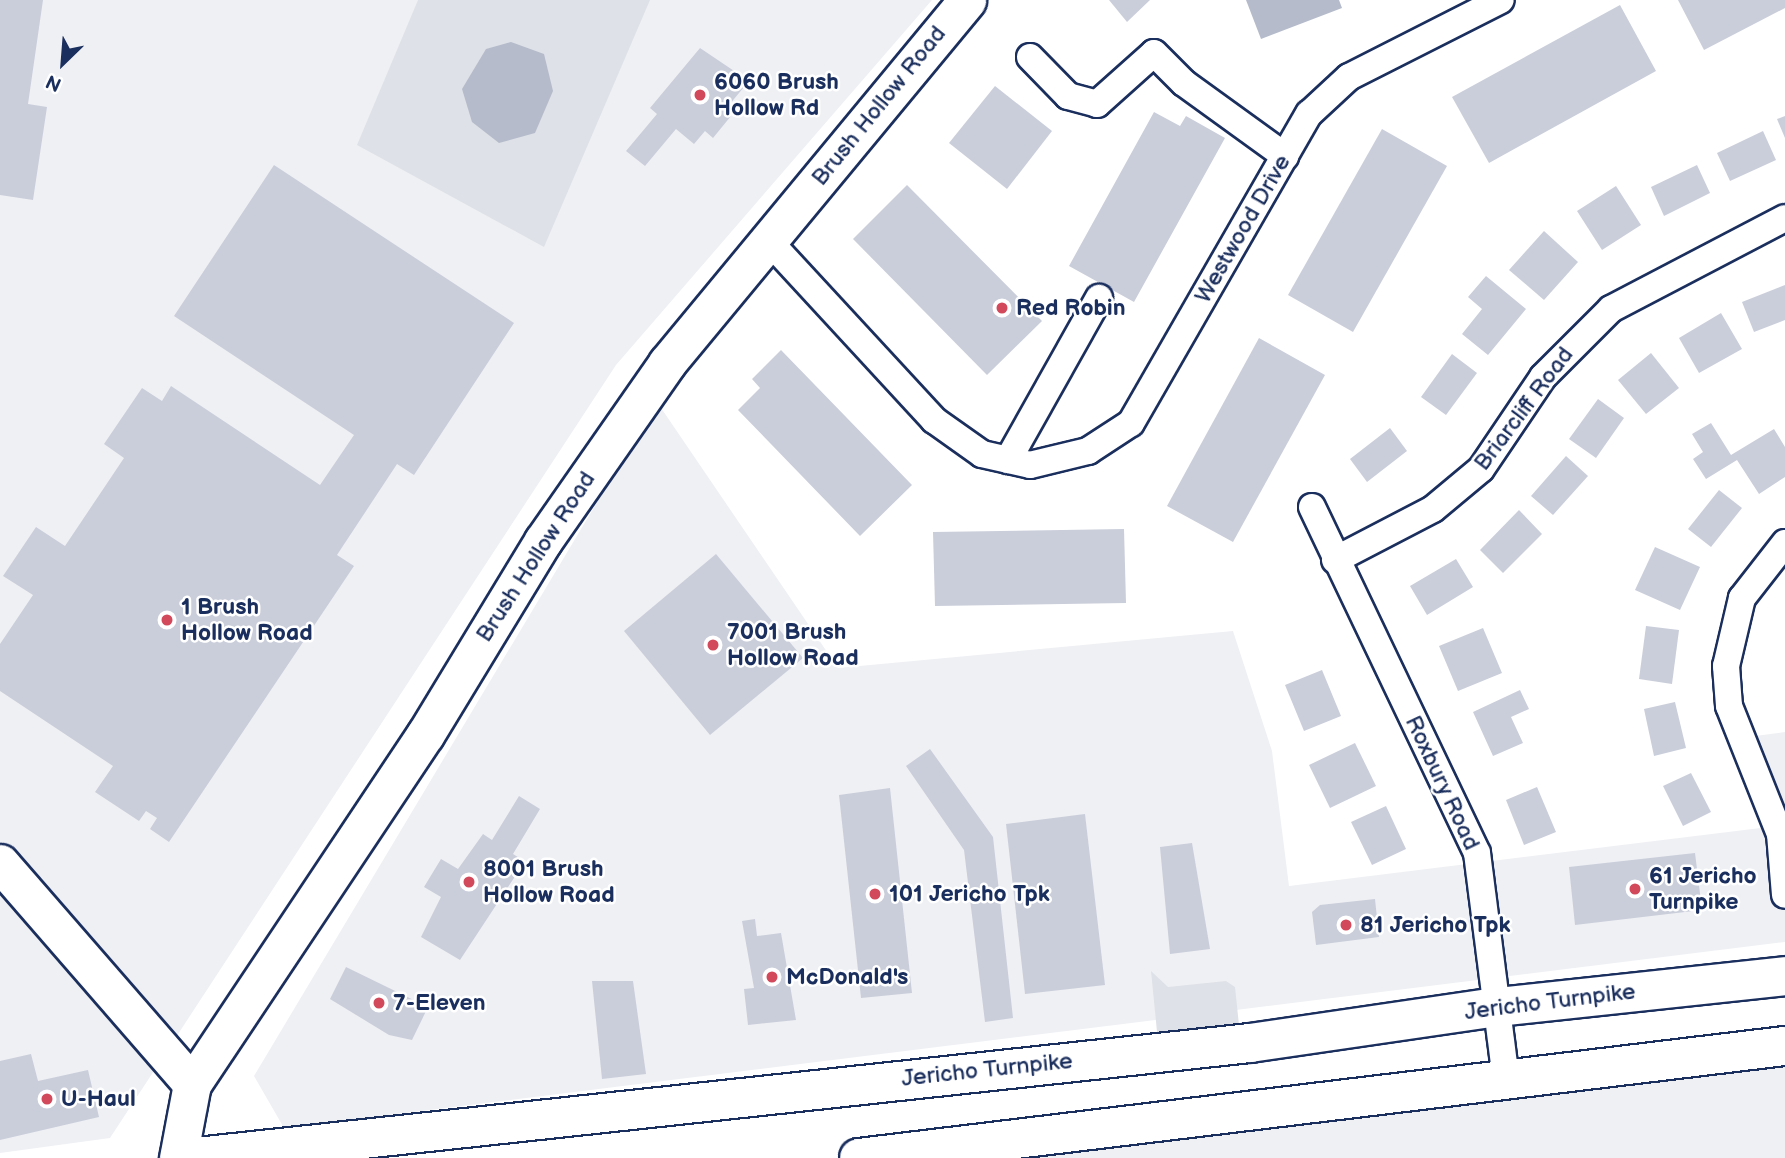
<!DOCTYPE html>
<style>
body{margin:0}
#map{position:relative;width:1785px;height:1158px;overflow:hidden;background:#fff;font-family:"Balsamiq Sans",sans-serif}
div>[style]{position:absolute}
.built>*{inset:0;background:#eff0f4}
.green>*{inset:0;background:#dee1e7}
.water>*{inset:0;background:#b5bbca}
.building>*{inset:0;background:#caceda}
.roads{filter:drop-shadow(2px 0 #1b2f5e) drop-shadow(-2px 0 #1b2f5e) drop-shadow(0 2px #1b2f5e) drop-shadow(0 -2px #1b2f5e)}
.minor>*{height:26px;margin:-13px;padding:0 13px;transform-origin:13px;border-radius:13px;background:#fff}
.secondary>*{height:37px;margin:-18.5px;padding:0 18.5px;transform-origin:18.5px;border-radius:18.5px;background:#fff}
.primary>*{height:38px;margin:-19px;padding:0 19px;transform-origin:19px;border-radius:19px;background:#fff}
.dots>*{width:19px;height:19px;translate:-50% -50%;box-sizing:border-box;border:4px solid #fff;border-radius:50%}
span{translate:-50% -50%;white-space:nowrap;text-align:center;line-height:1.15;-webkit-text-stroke:5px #fff;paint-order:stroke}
.poi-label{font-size:23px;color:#1b2f5e;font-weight:700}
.left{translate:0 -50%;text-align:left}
.street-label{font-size:23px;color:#1b2f5e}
.north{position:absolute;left:28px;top:28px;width:70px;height:70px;-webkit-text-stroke:5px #fff;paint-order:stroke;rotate:205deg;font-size:19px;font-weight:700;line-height:28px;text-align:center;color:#1b2f5e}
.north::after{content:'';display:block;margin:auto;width:24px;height:32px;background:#1b2f5e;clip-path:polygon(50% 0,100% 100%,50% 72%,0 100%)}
</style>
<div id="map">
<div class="built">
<i style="clip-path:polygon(0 0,932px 0,616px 365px,110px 1138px,0 1153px)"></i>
<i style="clip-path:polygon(657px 402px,838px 668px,1233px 631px,1272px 751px,1289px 886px,1777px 826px,1740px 738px,1785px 732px,1785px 942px,284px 1128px,254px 1076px)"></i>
<i style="clip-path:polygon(1785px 1043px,1785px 1158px,997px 1158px)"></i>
</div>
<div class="green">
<i style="clip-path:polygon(418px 0,650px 0,544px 247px,357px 145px)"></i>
<i style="clip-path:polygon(1151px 971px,1168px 987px,1226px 981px,1235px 987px,1241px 1044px,1159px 1052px)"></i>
</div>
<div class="water">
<i style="clip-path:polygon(1246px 0,1339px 0,1342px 8px,1261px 39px)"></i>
<i style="clip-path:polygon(511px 42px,544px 54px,553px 91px,535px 133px,499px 143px,472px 122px,462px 89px,486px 49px)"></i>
</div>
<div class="building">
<i style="clip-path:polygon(0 0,43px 0,28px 104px,47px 107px,33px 200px,0 195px)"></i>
<i style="clip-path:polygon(1109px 0,1150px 0,1127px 22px)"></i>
<i style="clip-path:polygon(1678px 0,1785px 0,1785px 8px,1704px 50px)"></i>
<i style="clip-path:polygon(1620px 5px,1656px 71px,1489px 163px,1452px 97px)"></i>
<i style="clip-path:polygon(700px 48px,749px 81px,724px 111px,731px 116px,713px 138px,705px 131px,694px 144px,676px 129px,645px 166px,626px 151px,657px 114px,650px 108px)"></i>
<i style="clip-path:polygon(995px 86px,1052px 131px,1007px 189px,949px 143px)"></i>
<i style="clip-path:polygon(1154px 112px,1180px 126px,1186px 116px,1225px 138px,1134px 302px,1069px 266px)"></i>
<i style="clip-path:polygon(1785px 116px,1785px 138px,1777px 119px)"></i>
<i style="clip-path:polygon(1382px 129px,1447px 166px,1353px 332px,1288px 295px)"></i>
<i style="clip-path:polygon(1763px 131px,1776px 160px,1730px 181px,1717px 153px)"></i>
<i style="clip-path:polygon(274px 165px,514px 323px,414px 475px,397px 464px,337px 555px,354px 566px,169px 842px,150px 829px,157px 818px,146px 811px,139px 821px,95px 792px,113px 766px,0 691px,0 644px,33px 595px,3px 576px,36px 527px,65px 546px,124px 458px,104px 444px,142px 388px,162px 401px,171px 386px,320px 485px,354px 435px,174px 316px)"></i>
<i style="clip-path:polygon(1697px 165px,1710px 193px,1664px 216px,1651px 187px)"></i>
<i style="clip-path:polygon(907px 185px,1042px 321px,987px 375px,853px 239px)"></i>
<i style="clip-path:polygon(1616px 186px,1641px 225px,1602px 250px,1577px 211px)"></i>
<i style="clip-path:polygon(1544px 231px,1578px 262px,1544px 300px,1509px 270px)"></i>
<i style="clip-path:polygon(1486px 276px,1526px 309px,1488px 355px,1462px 334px,1482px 309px,1468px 297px)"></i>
<i style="clip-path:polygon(1785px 285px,1785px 320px,1754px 332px,1742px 302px)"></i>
<i style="clip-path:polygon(1721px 313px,1742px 349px,1699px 373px,1679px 338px)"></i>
<i style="clip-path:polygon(1259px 338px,1325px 375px,1233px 542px,1167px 506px)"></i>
<i style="clip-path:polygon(781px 350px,912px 485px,860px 536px,738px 410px,760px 388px,752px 379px)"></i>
<i style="clip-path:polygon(1651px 353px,1679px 388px,1646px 414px,1618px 380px)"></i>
<i style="clip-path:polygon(1452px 354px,1477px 373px,1446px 415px,1421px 397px)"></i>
<i style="clip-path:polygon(1598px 399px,1624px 418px,1596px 458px,1569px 439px)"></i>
<i style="clip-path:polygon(1711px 423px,1731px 455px,1774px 429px,1785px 447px,1785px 477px,1759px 494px,1737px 460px,1706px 479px,1693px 459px,1703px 452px,1692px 434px)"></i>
<i style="clip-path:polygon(1390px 428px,1407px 451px,1367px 482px,1350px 459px)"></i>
<i style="clip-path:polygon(1566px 456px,1588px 476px,1553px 515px,1531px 496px)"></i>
<i style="clip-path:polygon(1719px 490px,1742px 508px,1711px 547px,1688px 529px)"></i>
<i style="clip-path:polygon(1519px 510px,1542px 534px,1503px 573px,1480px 550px)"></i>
<i style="clip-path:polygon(1124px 529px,1126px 603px,935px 606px,933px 532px)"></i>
<i style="clip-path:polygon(1655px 547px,1700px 567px,1680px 610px,1635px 590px)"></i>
<i style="clip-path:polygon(716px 554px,803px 658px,710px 735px,624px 631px)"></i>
<i style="clip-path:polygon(1456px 559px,1473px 587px,1427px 615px,1410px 586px)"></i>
<i style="clip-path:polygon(1646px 626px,1679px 630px,1672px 684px,1639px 679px)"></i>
<i style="clip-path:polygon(1483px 628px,1502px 673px,1458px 691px,1439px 646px)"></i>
<i style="clip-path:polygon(1322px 670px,1341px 716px,1304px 731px,1285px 685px)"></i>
<i style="clip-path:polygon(1520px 690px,1529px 709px,1511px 717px,1523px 743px,1493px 756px,1473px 712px)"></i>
<i style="clip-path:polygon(1675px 702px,1686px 748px,1654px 756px,1644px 709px)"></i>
<i style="clip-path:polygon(1355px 743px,1376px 786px,1330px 808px,1309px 765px)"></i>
<i style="clip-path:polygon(930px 749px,993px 837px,1013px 1018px,985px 1022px,964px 850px,906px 766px)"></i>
<i style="clip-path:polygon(1691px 773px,1711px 812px,1683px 826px,1663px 786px)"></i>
<i style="clip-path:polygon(1537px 787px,1556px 832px,1524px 845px,1506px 800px)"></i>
<i style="clip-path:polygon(890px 788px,912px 993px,861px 998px,839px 795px)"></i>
<i style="clip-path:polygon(519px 796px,540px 809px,513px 854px,521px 859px,514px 878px,460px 960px,421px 937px,441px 897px,424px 887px,441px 859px,458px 869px,483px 834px,492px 840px)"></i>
<i style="clip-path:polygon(1386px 806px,1406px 849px,1372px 865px,1351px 822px)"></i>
<i style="clip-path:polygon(1085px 814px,1105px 985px,1025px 994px,1006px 824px)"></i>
<i style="clip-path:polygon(1192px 843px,1210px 949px,1170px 954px,1160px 847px)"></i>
<i style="clip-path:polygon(1695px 853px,1702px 910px,1575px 925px,1569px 867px)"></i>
<i style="clip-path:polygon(1375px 899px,1379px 937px,1316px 945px,1312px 912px,1320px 905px)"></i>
<i style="clip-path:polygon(755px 919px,757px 936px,781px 933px,796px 1020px,748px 1025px,744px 989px,754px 988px,742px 921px)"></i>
<i style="clip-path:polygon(346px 967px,428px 1007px,412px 1040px,389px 1035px,330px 999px)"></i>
<i style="clip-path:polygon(592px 981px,633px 981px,646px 1074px,602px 1079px)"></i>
<i style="clip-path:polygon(31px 1054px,38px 1081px,88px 1070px,99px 1117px,0 1140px,0 1061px)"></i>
</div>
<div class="roads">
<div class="minor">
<i style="left:1030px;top:57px;width:54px;rotate:45.7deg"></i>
<i style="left:1068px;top:96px;width:30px;rotate:15deg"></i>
<i style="left:1097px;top:104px;width:76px;rotate:-41.8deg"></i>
<i style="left:1154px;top:53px;width:42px;rotate:45deg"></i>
<i style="left:1184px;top:83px;width:125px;rotate:35.9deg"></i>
<i style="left:768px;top:240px;width:245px;rotate:47.3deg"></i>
<i style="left:934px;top:420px;width:59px;rotate:35.3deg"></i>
<i style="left:982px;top:454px;width:49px;rotate:12.9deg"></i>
<i style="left:1030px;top:465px;width:60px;rotate:-13.6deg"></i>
<i style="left:1088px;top:451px;width:51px;rotate:-33.1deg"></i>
<i style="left:1131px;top:423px;width:357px;rotate:-60.1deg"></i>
<i style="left:1309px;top:114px;width:54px;rotate:-42.8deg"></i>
<i style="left:1349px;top:77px;width:170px;rotate:-26.9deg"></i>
<i style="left:1008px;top:460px;width:186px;rotate:-60.7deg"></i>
<i style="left:1312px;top:507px;width:383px;rotate:64.5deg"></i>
<i style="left:1477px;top:853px;width:227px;rotate:82.7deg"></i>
<i style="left:1785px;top:543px;width:70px;rotate:128deg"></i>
<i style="left:1742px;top:598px;width:70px;rotate:103.2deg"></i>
<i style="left:1726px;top:666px;width:40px;rotate:85.7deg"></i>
<i style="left:1729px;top:706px;width:138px;rotate:68.3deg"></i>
<i style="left:1780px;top:834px;width:61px;rotate:85.3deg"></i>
<i style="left:1335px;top:560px;width:110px;rotate:-27.5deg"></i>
<i style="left:1433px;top:509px;width:62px;rotate:-39.8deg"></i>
<i style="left:1481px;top:469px;width:111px;rotate:-56deg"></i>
<i style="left:1543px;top:377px;width:96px;rotate:-45deg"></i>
<i style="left:1611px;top:309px;width:196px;rotate:-27.6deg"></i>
</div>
<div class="secondary">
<i style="left:0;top:863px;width:293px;rotate:49deg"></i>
<i style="left:178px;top:1158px;width:75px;rotate:-79.3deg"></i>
<i style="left:192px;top:1084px;width:420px;rotate:-56.3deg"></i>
<i style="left:425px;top:735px;width:227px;rotate:-58.7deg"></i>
<i style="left:543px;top:541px;width:217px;rotate:-55.1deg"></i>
<i style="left:667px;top:363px;width:471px;rotate:-50.4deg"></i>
</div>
<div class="primary">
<i style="left:188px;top:1158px;width:1068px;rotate:-6.18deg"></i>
<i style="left:1250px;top:1043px;width:250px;rotate:-8.3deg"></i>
<i style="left:1497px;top:1007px;width:290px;rotate:-6.1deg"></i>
<i style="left:859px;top:1158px;width:933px;rotate:-6.9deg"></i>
</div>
</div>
<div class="dots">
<i style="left:700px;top:95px;background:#d1495b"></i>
<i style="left:1002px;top:308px;background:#d1495b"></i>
<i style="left:167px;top:620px;background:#d1495b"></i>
<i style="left:713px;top:645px;background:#d1495b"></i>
<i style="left:469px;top:882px;background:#d1495b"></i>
<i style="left:1635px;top:889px;background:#d1495b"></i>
<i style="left:875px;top:894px;background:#d1495b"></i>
<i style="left:1346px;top:925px;background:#d1495b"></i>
<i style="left:772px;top:977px;background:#d1495b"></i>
<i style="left:379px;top:1003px;background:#d1495b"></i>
<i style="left:47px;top:1099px;background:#d1495b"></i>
</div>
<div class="poi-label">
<span class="left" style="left:714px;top:95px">6060 Brush<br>Hollow Rd</span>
<span class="left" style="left:1016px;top:308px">Red Robin</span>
<span class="left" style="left:181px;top:620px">1 Brush<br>Hollow Road</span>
<span class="left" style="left:727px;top:645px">7001 Brush<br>Hollow Road</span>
<span class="left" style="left:483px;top:882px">8001 Brush<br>Hollow Road</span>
<span class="left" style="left:1649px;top:889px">61 Jericho<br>Turnpike</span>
<span class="left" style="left:889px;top:894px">101 Jericho Tpk</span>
<span class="left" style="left:1360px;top:925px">81 Jericho Tpk</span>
<span class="left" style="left:786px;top:977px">McDonald's</span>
<span class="left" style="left:393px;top:1003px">7-Eleven</span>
<span class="left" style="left:61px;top:1099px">U-Haul</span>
</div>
<div class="street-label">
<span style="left:879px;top:106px;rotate:-51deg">Brush Hollow Road</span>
<span style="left:1243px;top:229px;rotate:-60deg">Westwood Drive</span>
<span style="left:1524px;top:409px;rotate:-53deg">Briarcliff Road</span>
<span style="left:536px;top:557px;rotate:-57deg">Brush Hollow Road</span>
<span style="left:1442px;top:783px;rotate:65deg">Roxbury Road</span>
<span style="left:1550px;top:1002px;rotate:-7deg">Jericho Turnpike</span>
<span style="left:987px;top:1070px;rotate:-6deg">Jericho Turnpike</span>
</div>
<div class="north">N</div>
</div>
